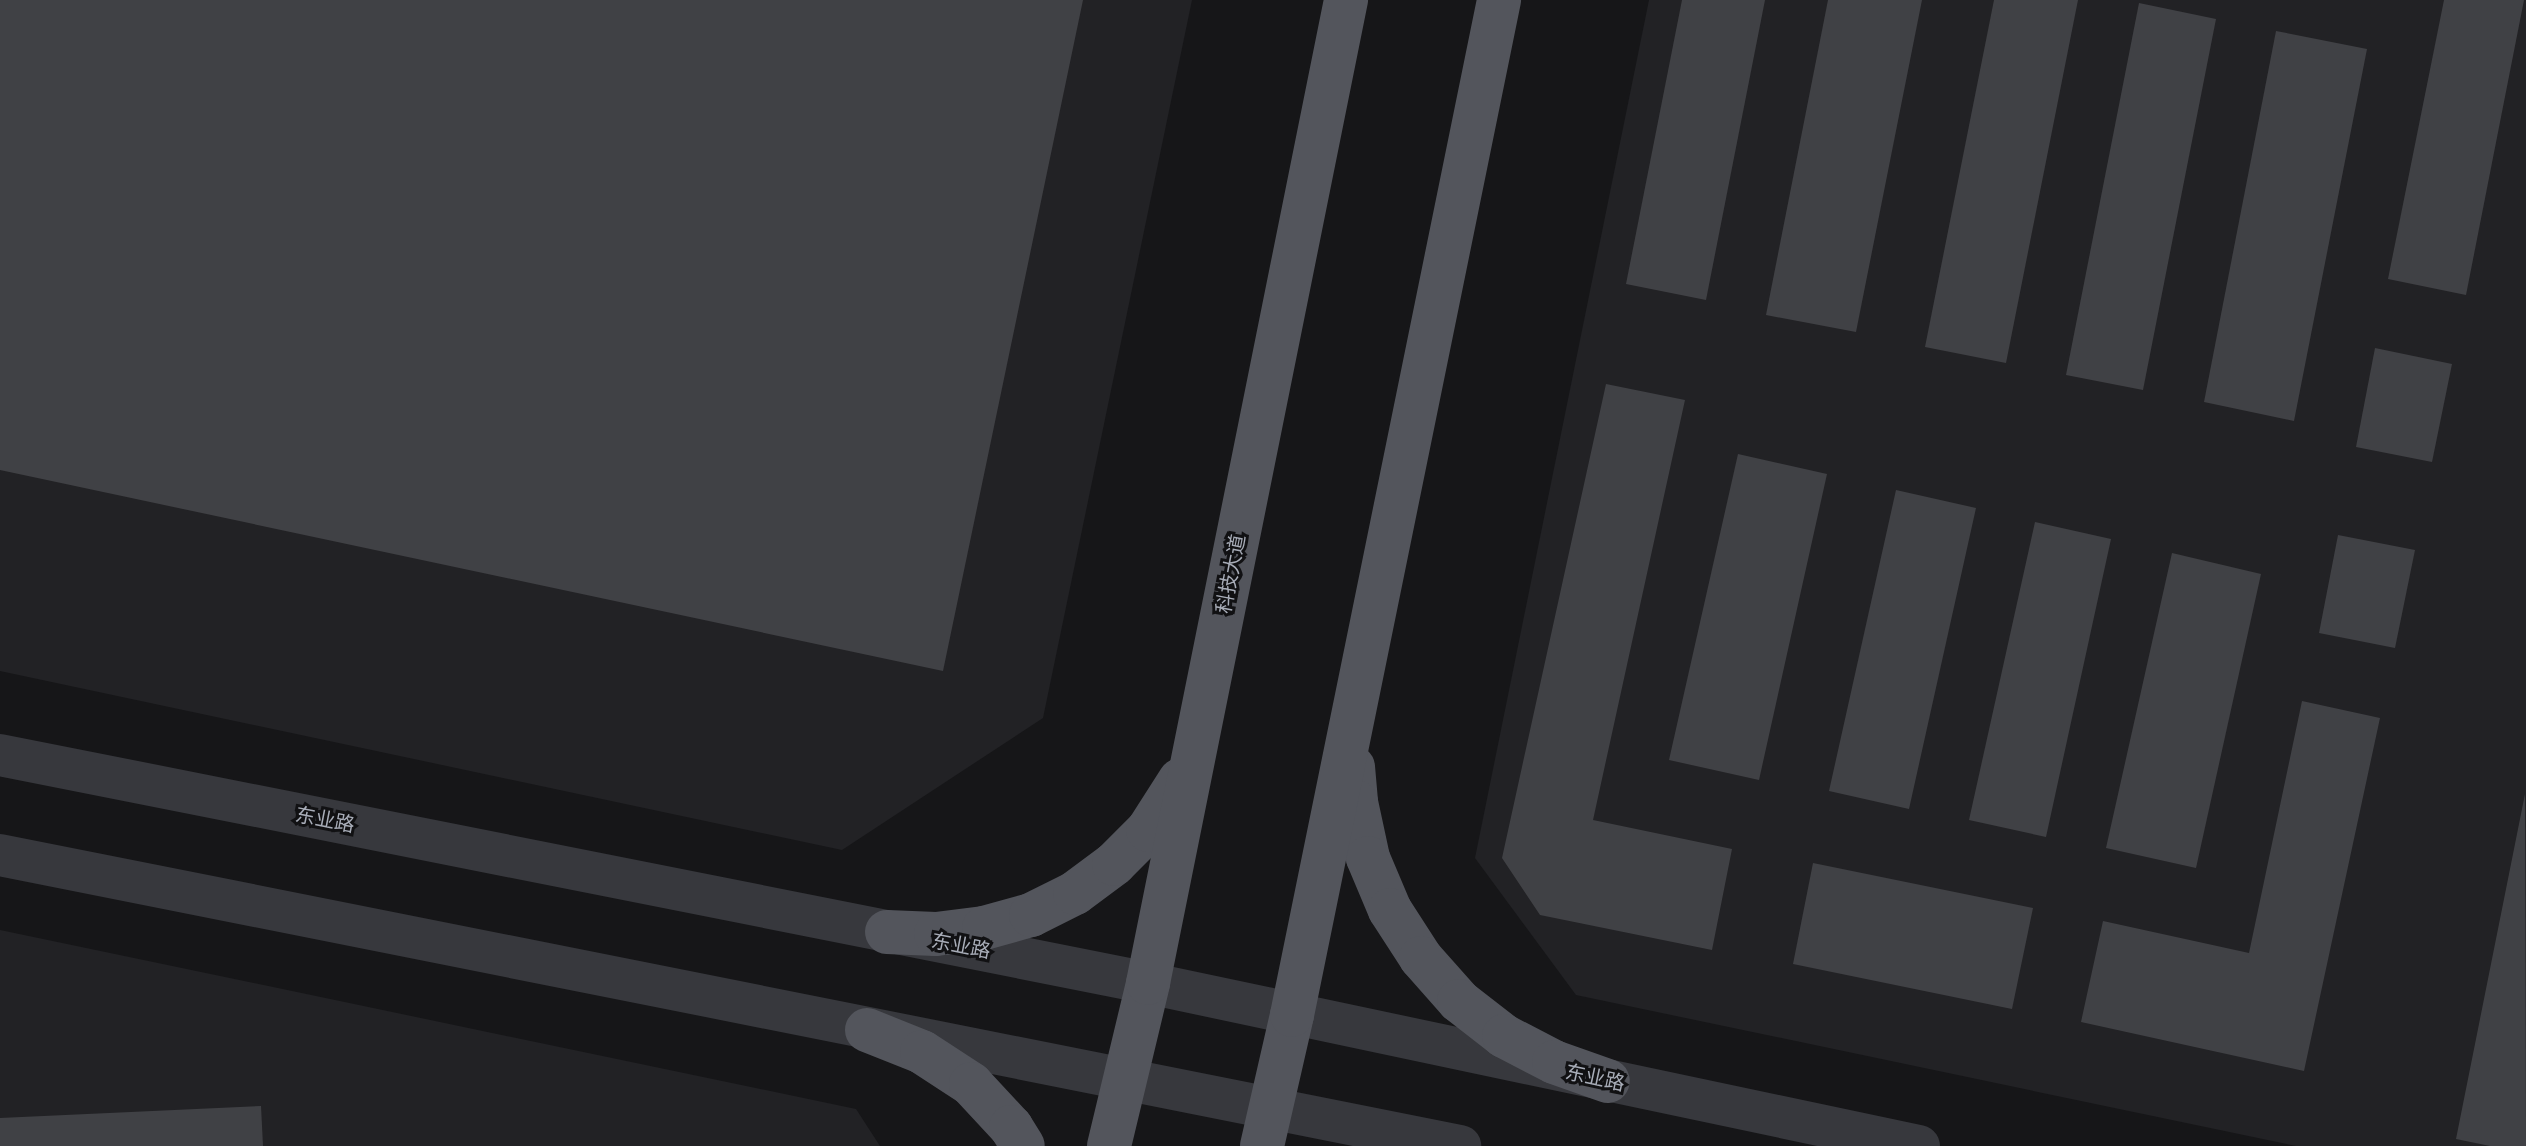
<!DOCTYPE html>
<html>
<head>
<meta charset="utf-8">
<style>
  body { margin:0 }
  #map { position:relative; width:2526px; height:1146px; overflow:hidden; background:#161618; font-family:"Public Sans","Noto Sans SC",sans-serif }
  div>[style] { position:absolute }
  .built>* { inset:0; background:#222225 }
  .building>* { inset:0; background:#404145 }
  .tertiary>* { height:42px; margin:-21px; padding:0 21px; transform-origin:21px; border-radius:21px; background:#37383d }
  .primary>* { height:44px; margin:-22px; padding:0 22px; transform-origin:22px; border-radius:22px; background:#53555c }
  span { translate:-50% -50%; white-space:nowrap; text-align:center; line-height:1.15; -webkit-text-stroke:6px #111113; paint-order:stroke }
  .street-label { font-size:20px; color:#a8adb8 }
</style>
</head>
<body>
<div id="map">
  <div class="built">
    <div style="clip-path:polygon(0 0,1192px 0,1043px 718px,842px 850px,0 671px)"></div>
    <div style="clip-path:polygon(1649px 0,2526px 0,2526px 1146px,2296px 1146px,1576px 995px,1475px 858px)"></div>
    <div style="clip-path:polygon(0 930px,856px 1109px,880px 1146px,0 1146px)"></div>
  </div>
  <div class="building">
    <div style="clip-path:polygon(0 0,1083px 0,943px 671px,0 470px)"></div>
    <div style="clip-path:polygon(1682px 0,1765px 0,1706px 300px,1626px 284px)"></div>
    <div style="clip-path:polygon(1828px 0,1922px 0,1856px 332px,1766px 315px)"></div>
    <div style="clip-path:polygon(1994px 0,2078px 0,2006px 363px,1925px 347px)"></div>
    <div style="clip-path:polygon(2444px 0,2524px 0,2466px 295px,2388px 279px)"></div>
    <div style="clip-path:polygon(2139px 3px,2216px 19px,2143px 390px,2066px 375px)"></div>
    <div style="clip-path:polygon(2276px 31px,2367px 49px,2294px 421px,2204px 402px)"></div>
    <div style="clip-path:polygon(2375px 348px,2452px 364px,2432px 462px,2356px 447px)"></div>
    <div style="clip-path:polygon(1606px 384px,1685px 400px,1593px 820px,1732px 849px,1712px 950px,1540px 915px,1502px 858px)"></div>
    <div style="clip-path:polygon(1738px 454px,1827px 474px,1759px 780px,1669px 760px)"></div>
    <div style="clip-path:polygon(1896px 490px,1976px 508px,1909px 809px,1829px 791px)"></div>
    <div style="clip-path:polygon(2035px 522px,2111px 539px,2046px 837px,1969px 820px)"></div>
    <div style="clip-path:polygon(2338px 535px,2415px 550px,2395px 648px,2319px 633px)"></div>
    <div style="clip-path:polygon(2172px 553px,2261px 574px,2196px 868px,2106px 848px)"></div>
    <div style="clip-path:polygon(2302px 701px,2380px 718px,2304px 1071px,2081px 1022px,2103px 921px,2249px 953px)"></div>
    <div style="clip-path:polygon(2525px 794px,2526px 1146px,2490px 1146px,2456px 1139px)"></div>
    <div style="clip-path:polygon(1813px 863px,2033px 908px,2012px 1009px,1793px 964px)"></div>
    <div style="clip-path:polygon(261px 1106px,263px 1146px,0 1146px,0 1118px)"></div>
  </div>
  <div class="tertiary">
    <div style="left:0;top:755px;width:1170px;rotate:11.23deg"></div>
    <div style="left:1148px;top:983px;width:788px;rotate:11.94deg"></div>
    <div style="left:0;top:855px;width:1489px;rotate:11.27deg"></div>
  </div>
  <div class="primary">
    <div style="left:1353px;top:767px;width:35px;rotate:85deg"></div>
    <div style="left:1356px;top:802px;width:57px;rotate:77.9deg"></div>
    <div style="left:1368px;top:858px;width:56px;rotate:67.1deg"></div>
    <div style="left:1390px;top:910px;width:57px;rotate:57.1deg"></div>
    <div style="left:1421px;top:958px;width:57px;rotate:48.5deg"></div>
    <div style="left:1459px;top:1001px;width:57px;rotate:37.9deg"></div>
    <div style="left:1504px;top:1036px;width:56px;rotate:27.5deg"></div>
    <div style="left:1554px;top:1062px;width:57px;rotate:19.4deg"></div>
    <div style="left:887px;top:932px;width:49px;rotate:2.3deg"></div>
    <div style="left:936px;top:934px;width:48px;rotate:-7.1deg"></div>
    <div style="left:984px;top:928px;width:49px;rotate:-15.5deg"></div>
    <div style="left:1031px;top:915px;width:49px;rotate:-26.6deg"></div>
    <div style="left:1075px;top:893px;width:49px;rotate:-36.6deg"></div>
    <div style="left:1114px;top:864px;width:48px;rotate:-45deg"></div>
    <div style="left:1148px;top:830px;width:59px;rotate:-57.4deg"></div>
    <div style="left:867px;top:1030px;width:59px;rotate:21.8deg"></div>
    <div style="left:922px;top:1052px;width:59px;rotate:33.1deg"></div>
    <div style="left:971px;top:1084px;width:59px;rotate:47.1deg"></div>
    <div style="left:1011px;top:1127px;width:22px;rotate:58deg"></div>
    <div style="left:1109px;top:1146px;width:168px;rotate:-76.5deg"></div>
    <div style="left:1148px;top:983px;width:1003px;rotate:-78.61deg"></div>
    <div style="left:1262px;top:1146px;width:134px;rotate:-77.1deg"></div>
    <div style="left:1292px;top:1015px;width:1036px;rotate:-78.47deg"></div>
  </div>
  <div class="street-label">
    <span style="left:1231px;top:574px;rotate:-79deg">科技大道</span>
    <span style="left:325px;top:820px;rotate:11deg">东业路</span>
    <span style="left:961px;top:946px;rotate:11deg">东业路</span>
    <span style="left:1595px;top:1078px;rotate:12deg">东业路</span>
  </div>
</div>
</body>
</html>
